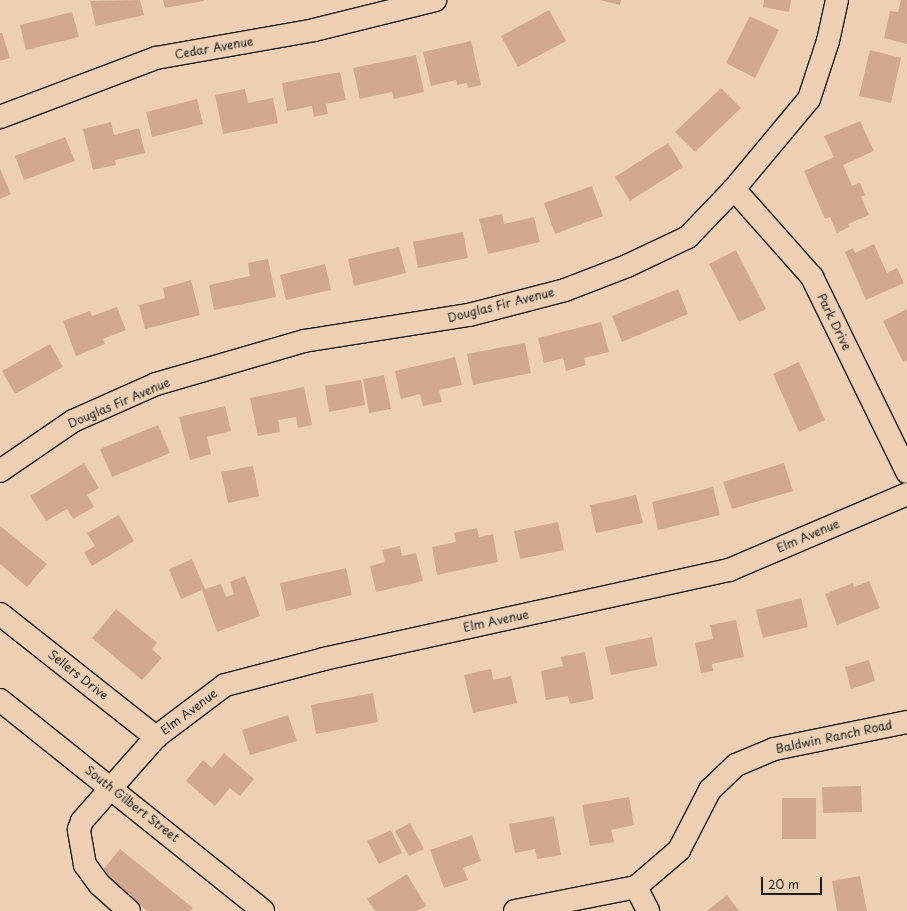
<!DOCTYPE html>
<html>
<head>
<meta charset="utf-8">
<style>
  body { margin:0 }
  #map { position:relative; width:907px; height:911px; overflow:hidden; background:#edd0b4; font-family:"Playpen Sans",sans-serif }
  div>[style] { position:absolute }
  .building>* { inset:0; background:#d2a792 }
  .roads { filter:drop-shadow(1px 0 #1c1c1c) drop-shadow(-1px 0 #1c1c1c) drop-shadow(0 1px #1c1c1c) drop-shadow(0 -1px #1c1c1c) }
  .minor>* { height:22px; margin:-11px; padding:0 11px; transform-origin:11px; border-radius:11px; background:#edd0b4 }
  span { translate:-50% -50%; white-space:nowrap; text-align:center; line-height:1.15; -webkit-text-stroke:3px #edd0b4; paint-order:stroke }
  .street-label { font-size:12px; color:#1c1c1c }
  .scale { position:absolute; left:761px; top:877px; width:61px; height:18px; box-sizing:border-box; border:2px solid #1c1c1c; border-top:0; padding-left:5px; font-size:12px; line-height:14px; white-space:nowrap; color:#1c1c1c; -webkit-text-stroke:3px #edd0b4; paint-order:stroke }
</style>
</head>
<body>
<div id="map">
  <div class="building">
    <div style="clip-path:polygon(140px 0,144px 15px,96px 26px,90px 1px)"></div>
    <div style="clip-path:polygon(163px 0,204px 0,204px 1px,165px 8px)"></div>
    <div style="clip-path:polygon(600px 0,621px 0,620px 5px)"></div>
    <div style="clip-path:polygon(764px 0,791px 0,789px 12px,763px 7px)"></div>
    <div style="clip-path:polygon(901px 0,907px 0,907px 44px,884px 38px,890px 11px,898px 12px)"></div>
    <div style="clip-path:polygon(549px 10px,566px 41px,518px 67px,501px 36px)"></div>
    <div style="clip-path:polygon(72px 12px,79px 37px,26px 50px,20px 25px)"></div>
    <div style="clip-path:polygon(750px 16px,779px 30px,755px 78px,726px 63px)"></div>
    <div style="clip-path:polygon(0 33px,2px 33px,10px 58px,0 61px)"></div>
    <div style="clip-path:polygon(471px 41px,481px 85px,468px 88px,467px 83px,457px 85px,456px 80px,431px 86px,423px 52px)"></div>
    <div style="clip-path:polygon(870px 50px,901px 58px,891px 103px,859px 96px)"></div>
    <div style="clip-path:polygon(416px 55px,424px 92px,394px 99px,392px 92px,360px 99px,353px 68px)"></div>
    <div style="clip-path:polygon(340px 72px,346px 100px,326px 104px,328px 114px,314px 117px,312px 106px,287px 111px,282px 83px)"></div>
    <div style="clip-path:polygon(721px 88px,741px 108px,695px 152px,675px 132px)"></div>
    <div style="clip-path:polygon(245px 89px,248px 103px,273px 98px,278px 123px,223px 134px,215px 95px)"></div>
    <div style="clip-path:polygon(197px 99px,203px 124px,152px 137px,146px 112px)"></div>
    <div style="clip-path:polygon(860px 121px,874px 151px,843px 165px,852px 186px,860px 183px,865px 195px,861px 197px,869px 215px,848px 224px,849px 227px,837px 233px,830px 217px,825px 219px,804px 171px,834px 157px,824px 136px)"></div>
    <div style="clip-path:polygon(111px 122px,114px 135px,139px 128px,145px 153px,115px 160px,116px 165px,93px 170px,83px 129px)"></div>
    <div style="clip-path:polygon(65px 137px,75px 161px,24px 180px,15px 156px)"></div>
    <div style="clip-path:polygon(668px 143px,683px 167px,630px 201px,615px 177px)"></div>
    <div style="clip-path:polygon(0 169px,11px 194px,0 199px)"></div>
    <div style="clip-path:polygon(592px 186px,603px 216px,555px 234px,544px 203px)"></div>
    <div style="clip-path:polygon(502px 214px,504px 224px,534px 217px,540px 242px,488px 254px,479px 219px)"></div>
    <div style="clip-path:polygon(463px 232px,468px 258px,418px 268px,413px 242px)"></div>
    <div style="clip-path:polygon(874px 244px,887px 273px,897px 268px,904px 283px,866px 300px,845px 252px,853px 248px,855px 253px)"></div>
    <div style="clip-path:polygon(399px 247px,406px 273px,354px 286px,348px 259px)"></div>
    <div style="clip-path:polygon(736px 250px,766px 309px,739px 322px,709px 264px)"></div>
    <div style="clip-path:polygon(268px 259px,276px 297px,214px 310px,209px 285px,250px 276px,248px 263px)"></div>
    <div style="clip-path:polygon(325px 264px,331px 290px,286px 300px,280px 275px)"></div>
    <div style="clip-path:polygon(191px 280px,200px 315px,145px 329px,139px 305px,165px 298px,163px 288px)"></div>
    <div style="clip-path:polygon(678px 289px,688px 314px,622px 342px,612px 316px)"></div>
    <div style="clip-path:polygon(117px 307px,126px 330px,103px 339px,105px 344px,76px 356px,63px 321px,90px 311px,92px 316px)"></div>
    <div style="clip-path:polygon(907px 309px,907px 360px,903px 362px,883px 321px)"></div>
    <div style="clip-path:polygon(601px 322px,609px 352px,584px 358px,586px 365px,566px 371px,563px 358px,544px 363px,538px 338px)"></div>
    <div style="clip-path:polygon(525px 343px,531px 373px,473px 385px,467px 354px)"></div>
    <div style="clip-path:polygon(50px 344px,63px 367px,15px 394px,2px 371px)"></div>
    <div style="clip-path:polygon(455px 357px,462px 385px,439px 390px,442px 402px,423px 406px,420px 394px,401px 399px,395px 371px)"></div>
    <div style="clip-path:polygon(799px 362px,825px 420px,799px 432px,773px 374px)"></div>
    <div style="clip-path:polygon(384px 375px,391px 409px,369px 413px,363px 379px)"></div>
    <div style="clip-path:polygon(361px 380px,365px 405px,329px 412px,325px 386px)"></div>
    <div style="clip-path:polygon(304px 387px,312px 425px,298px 428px,296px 417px,278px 420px,280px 432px,258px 436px,250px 398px)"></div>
    <div style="clip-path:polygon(225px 406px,231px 431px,207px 437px,211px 454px,190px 460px,179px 417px)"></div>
    <div style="clip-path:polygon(158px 425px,170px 453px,112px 477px,100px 449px)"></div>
    <div style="clip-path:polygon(84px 463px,99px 488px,87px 495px,94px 507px,73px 519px,67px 509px,46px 521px,30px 496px)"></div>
    <div style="clip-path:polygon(784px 463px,793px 491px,732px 509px,723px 482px)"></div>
    <div style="clip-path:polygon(253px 466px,259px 496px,228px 503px,221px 472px)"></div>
    <div style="clip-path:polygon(713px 487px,720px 515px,658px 530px,652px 502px)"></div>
    <div style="clip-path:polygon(636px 495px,643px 523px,596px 533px,590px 505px)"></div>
    <div style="clip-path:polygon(119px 515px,134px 541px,92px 566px,84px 552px,95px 546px,87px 533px)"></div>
    <div style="clip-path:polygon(558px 522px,564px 550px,520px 559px,514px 531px)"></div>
    <div style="clip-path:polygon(0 526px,47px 564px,27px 587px,0 564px)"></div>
    <div style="clip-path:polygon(477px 528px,479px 537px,493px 534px,498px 562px,437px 575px,432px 547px,456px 542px,454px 533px)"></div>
    <div style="clip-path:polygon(400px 546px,402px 556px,416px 553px,423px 581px,376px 592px,370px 566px,385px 562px,382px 550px)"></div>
    <div style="clip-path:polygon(192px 559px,205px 589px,221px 584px,226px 597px,234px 594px,230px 582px,245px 576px,260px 616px,217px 632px,202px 590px,181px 599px,169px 569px)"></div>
    <div style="clip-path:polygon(346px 568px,352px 595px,286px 611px,280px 583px)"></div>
    <div style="clip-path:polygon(869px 581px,880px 608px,837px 625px,825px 594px,853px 583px,854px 587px)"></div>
    <div style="clip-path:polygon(801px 598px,808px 627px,763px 638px,756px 610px)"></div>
    <div style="clip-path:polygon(116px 609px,157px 643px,152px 649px,162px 658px,142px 680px,92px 638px)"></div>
    <div style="clip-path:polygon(736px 620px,744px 657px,712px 664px,713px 671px,701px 673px,695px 643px,713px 639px,710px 625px)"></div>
    <div style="clip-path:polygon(652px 637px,657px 666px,611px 675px,605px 647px)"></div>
    <div style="clip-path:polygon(585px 652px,594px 699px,570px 704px,568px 696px,546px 700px,541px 671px,563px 666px,561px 657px)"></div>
    <div style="clip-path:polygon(869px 660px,875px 681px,851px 689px,845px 667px)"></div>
    <div style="clip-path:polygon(491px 669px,493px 680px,511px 676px,517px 703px,473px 713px,464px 675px)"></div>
    <div style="clip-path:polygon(373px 693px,378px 722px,316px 734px,311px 705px)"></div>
    <div style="clip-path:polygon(288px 715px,297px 741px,250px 755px,242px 730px)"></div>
    <div style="clip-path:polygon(224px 753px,254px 779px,240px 796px,230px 788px,215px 806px,186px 781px,203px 760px,212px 768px)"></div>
    <div style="clip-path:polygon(861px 786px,862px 812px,823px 813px,822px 787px)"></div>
    <div style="clip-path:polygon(629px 797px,634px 825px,611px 830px,614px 842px,590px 846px,582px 805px)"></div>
    <div style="clip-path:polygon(782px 798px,816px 798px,816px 839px,782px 839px)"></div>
    <div style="clip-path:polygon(554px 816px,561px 855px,537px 859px,535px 849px,515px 853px,509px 824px)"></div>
    <div style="clip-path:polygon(410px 823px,424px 849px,409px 856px,395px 831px)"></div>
    <div style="clip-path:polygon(391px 830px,402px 853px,379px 864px,367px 841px)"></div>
    <div style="clip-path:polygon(472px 835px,481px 861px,463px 868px,468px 880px,444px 888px,430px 850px)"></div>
    <div style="clip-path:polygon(120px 849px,193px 908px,190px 911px,147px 911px,101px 872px)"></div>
    <div style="clip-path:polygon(407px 874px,426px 906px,417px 911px,375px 911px,367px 899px)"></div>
    <div style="clip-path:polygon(860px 876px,867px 911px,837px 911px,832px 881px)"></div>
    <div style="clip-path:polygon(727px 895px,739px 911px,707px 911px)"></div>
  </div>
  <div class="roads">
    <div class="minor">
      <div style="left:0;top:117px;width:167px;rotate:-20.7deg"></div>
      <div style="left:156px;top:58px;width:160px;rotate:-10deg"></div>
      <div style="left:314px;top:30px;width:125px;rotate:-13.9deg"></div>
      <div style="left:734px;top:189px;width:118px;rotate:48.4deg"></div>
      <div style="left:812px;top:277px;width:217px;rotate:64deg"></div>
      <div style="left:0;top:471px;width:88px;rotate:-34.4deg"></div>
      <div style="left:73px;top:421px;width:91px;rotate:-24deg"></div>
      <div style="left:156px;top:384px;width:154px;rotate:-16.2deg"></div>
      <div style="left:304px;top:341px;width:167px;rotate:-9deg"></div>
      <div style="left:469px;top:315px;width:99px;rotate:-14.6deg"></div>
      <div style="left:565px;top:290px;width:66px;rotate:-21.2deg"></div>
      <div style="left:627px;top:266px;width:68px;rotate:-25.4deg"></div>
      <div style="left:688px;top:237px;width:66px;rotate:-46.2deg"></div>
      <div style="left:734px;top:189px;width:117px;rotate:-50.2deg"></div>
      <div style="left:809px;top:99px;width:61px;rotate:-71.9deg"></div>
      <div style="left:828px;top:41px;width:42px;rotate:-77.6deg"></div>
      <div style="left:0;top:614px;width:199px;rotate:38.3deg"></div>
      <div style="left:0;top:700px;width:337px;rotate:38.7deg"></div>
      <div style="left:636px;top:887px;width:27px;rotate:63deg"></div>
      <div style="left:129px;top:911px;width:40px;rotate:-138deg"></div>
      <div style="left:99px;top:884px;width:24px;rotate:-126deg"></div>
      <div style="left:85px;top:865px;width:36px;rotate:-100deg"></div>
      <div style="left:79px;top:830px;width:9px;rotate:-72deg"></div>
      <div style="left:82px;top:821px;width:112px;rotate:-48.6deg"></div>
      <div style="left:156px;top:737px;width:86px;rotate:-37deg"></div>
      <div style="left:225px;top:685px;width:102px;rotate:-14.7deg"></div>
      <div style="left:324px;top:659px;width:415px;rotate:-12.4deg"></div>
      <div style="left:729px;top:570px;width:194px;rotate:-23.1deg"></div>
      <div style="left:515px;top:911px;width:123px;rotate:-11.2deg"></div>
      <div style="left:636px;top:887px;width:57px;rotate:-40.7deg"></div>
      <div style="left:679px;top:850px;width:68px;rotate:-62.7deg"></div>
      <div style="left:710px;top:790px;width:36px;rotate:-44deg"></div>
      <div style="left:736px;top:765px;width:41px;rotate:-22.8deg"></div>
      <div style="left:774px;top:749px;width:136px;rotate:-11.5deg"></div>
    </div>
  </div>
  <div class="street-label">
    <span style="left:214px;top:48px;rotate:-10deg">Cedar Avenue</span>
    <span style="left:501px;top:305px;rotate:-14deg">Douglas Fir Avenue</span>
    <span style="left:834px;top:322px;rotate:64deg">Park Drive</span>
    <span style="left:119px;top:403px;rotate:-23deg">Douglas Fir Avenue</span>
    <span style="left:808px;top:536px;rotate:-23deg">Elm Avenue</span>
    <span style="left:496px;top:621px;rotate:-12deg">Elm Avenue</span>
    <span style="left:78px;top:675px;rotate:38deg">Sellers Drive</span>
    <span style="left:189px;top:712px;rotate:-37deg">Elm Avenue</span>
    <span style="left:834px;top:737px;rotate:-12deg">Baldwin Ranch Road</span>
    <span style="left:132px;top:804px;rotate:38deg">South Gilbert Street</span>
  </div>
  <div class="scale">20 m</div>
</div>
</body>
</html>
